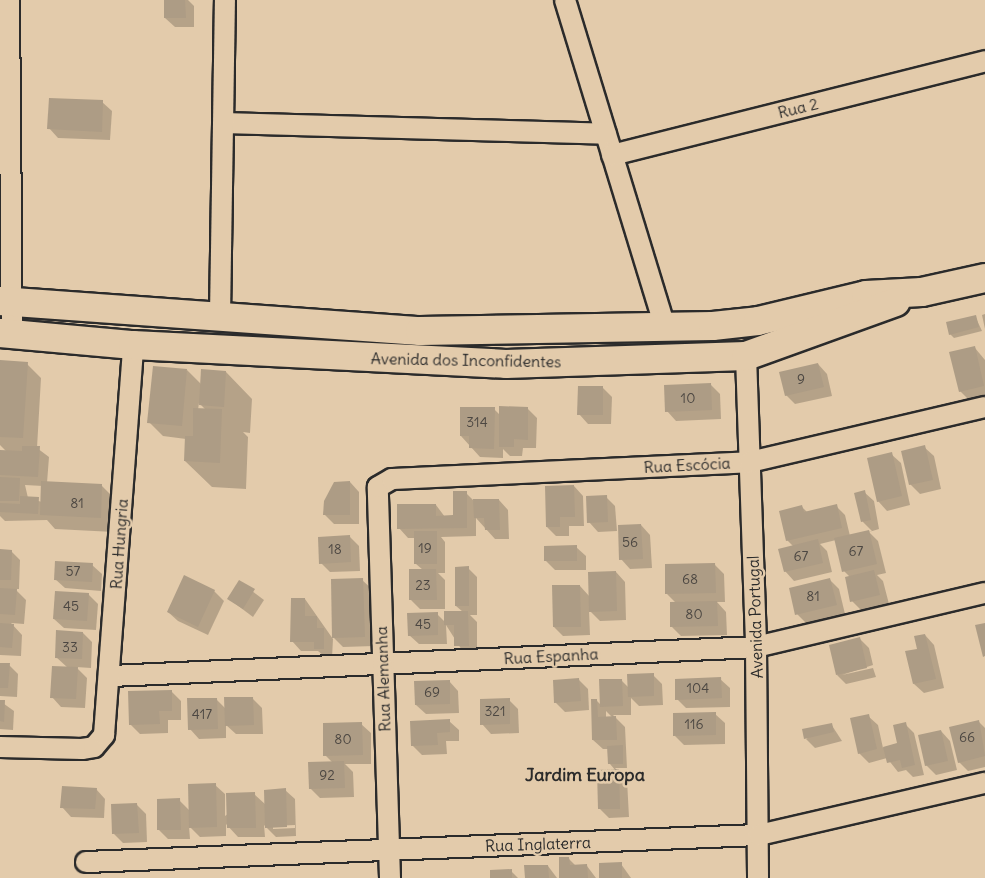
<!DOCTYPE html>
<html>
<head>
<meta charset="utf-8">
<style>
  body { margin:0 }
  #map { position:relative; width:985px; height:878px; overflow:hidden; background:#e3cbab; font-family:Delius,sans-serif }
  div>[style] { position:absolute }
  .shadow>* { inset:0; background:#0003 }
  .building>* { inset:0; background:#ad9c85 }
  .roads { filter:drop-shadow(2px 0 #2b2b2b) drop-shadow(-2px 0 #2b2b2b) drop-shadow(0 2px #2b2b2b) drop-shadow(0 -2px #2b2b2b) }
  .street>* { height:20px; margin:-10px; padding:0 10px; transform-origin:10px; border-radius:10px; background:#e3cbab }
  .secondary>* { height:28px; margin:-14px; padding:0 14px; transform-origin:14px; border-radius:14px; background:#e3cbab }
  span { translate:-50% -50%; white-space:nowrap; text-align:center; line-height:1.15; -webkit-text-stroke:5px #e3cbab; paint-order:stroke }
  .number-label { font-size:14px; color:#4c4742 }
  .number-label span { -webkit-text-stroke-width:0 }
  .street-label { font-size:16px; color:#2b2b2b }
  .neighbourhood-label { font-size:18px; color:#2b2b2b; font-weight:700 }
</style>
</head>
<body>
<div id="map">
  <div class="shadow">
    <div style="clip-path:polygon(165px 0,188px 0,194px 6px,194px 27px,175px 27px,165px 18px)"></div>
    <div style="clip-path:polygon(102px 102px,112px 111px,110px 140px,58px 138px,49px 128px)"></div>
    <div style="clip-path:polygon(985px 314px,985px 329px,982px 315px)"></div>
    <div style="clip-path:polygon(975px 316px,982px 331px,954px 338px,950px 334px)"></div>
    <div style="clip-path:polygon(975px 348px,985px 360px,985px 397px,969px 400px,960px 391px)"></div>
    <div style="clip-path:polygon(evenodd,0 362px,27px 364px,41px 378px,37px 448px,49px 457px,47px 483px,102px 486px,116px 500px,114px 532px,55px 529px,47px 520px,5px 521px,0 516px,0 451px,7px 452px,0 445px,0 362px,25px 485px,43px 486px,42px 502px,28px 498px,25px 485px)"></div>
    <div style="clip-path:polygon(818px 364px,827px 374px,832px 396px,795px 404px,786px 395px)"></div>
    <div style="clip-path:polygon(evenodd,187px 370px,202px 385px,226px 372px,252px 399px,250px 433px,243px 432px,248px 437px,246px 489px,212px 487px,185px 461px,186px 439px,163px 436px,149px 422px,187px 370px,199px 403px,206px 410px,198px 410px,199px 403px)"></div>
    <div style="clip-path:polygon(710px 384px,720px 394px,721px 419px,676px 421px,667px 411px)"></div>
    <div style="clip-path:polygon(602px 387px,612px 397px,611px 424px,588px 424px,579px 414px)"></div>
    <div style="clip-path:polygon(527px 408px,537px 418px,536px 448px,523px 448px,522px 456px,510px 456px,503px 449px,503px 458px,480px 457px,461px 436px,494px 409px,500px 415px)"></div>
    <div style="clip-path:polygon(924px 447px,934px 456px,941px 489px,920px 494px,910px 484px)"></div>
    <div style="clip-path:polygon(891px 454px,901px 463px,910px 505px,887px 511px,878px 501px)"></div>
    <div style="clip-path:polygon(350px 482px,359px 492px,359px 524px,334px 524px,325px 515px)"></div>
    <div style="clip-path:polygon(574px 486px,583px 496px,584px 526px,569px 526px,569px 536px,556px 536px,547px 527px)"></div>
    <div style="clip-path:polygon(864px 492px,874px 501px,879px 529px,869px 532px,878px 541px,886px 573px,877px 575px,883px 581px,889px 604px,861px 610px,852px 601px,850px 577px,844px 571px,836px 540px,820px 544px,827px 551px,832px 572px,794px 581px,785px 571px,794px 547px,787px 540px,802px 507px,807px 512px,836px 506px,845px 515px,850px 536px,872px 531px,863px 522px,856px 494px)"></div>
    <div style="clip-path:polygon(466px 493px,474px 501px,499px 500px,508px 510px,509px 539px,495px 539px,476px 518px,476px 536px,441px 537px,445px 542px,445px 573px,438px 573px,445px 580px,445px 609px,420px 609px,411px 600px,423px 570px,416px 564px,416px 538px,408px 538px,399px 528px,436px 505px,445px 517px,455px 517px)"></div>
    <div style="clip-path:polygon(606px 497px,615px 506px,617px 531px,598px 532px,589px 522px)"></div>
    <div style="clip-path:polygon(641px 525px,650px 535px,652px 568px,630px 569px,621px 559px)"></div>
    <div style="clip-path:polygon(350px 537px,359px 546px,360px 571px,330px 572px,321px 563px)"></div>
    <div style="clip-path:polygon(576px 547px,586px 556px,586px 570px,555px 570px,546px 561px)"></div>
    <div style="clip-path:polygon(0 551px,11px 551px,20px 560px,19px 589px,15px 589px,26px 600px,24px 624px,11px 623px,22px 635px,21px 656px,0 655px)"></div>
    <div style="clip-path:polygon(92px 565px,102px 574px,101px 591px,65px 588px,55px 579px)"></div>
    <div style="clip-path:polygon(715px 565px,724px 574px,725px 602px,717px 602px,726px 612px,727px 635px,681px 636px,672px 627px,676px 603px,667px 594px)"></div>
    <div style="clip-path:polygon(468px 568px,477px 577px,477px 615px,470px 615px,477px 622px,477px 654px,465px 655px,446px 625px,447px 644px,419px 644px,409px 635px,437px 614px,445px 622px,463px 612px,456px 606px)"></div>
    <div style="clip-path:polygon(616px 572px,625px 582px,626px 620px,600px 621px,589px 610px,590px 635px,563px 636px,554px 627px,580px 586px,590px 597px)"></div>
    <div style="clip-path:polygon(362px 580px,372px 589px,374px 646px,343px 647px,334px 638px)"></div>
    <div style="clip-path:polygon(830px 580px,839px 589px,845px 614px,806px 623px,797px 614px)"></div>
    <div style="clip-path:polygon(240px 582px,264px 600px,253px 617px,229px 599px)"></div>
    <div style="clip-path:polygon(214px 591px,224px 601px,208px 635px,178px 621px,168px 612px)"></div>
    <div style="clip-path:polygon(88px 594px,98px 604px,96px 630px,64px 628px,54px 619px)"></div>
    <div style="clip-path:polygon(305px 599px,333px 639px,332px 658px,325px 657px,318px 651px,301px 651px,292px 641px)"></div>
    <div style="clip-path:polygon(83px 633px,92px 642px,91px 668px,76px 667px,87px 678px,85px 708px,61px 707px,52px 697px,68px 668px,56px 657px)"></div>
    <div style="clip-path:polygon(925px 635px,934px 645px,944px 688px,924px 693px,914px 684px)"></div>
    <div style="clip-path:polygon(860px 639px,869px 648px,873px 665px,842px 675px,873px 668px,876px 677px,846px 684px,837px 675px)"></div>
    <div style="clip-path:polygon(0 664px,9px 665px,18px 674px,17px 697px,0 696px)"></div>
    <div style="clip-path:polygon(evenodd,653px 675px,662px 684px,663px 705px,639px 706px,631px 698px,631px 715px,613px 715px,625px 727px,627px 768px,615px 768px,627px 780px,629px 817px,609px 818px,600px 809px,616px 771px,610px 764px,609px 749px,603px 749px,593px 740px,597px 701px,601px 705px,621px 680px,629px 688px,653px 675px,606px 711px,613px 718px,606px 718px,606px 711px)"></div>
    <div style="clip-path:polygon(720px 679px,730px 688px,730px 707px,686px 708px,677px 699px)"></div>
    <div style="clip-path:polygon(579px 680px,588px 689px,589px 710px,565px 712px,555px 702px)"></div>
    <div style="clip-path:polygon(449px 681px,458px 691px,459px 713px,426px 714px,416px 705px)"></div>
    <div style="clip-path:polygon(171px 691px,181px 701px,181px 720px,168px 720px,168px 733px,140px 734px,130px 724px)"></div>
    <div style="clip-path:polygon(252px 698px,262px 708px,263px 734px,236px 734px,226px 725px,226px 738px,199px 739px,190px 729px,216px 699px,226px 709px)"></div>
    <div style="clip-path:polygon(509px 700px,518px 709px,519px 733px,491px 734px,482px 724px)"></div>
    <div style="clip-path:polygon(0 701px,14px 711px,13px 730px,0 729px)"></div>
    <div style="clip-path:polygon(715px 714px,725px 723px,725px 744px,684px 745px,675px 736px)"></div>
    <div style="clip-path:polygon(868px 716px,878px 725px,883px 748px,899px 745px,905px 724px,914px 733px,924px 775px,913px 777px,906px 770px,898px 772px,887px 758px,869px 763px,859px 753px)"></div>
    <div style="clip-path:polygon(449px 721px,459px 730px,459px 741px,446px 741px,447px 754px,422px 755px,412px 745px)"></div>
    <div style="clip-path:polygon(979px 722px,985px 728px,985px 767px,968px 771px,959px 762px)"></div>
    <div style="clip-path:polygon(361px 724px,371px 733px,371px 764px,345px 764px,353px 772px,354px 797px,320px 798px,310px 788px,333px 763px,325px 755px)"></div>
    <div style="clip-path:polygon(831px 724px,842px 741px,815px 748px,806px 739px)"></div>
    <div style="clip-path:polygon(941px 731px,950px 741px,957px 770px,936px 775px,926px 765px)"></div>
    <div style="clip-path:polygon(evenodd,215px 785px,225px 794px,225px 816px,254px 794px,266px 805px,285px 790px,295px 799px,296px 836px,276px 837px,264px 825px,265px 837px,238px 837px,226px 824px,226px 836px,200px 837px,189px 826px,190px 839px,168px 839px,159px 830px,179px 800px,190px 811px,215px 785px,295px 825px,295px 828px,273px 829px,273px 826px,295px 825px)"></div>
    <div style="clip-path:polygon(96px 789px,105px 799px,104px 818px,71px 817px,62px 807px)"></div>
    <div style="clip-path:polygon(137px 805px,146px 814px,147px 842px,123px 843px,114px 834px)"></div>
    <div style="clip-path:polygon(569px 859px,576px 866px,587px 866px,596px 878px,561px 878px)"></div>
    <div style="clip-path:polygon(621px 864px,631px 878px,601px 878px)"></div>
    <div style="clip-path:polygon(548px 866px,557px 878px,526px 878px)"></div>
    <div style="clip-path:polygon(511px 871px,518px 878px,492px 878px)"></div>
  </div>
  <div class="building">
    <div style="clip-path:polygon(164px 0,185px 0,186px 18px,164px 18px)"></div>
    <div style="clip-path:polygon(49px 98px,103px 100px,102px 132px,47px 129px)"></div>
    <div style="clip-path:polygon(976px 315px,979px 327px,949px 335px,946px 322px)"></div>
    <div style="clip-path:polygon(975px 346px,984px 386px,959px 392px,949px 352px)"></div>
    <div style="clip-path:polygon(0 360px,28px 362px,23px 438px,0 437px)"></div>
    <div style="clip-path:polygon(818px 363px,824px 387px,785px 396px,779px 372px)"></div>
    <div style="clip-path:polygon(153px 366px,187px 369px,182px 426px,147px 423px)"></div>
    <div style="clip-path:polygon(201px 369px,226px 371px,224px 407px,199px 405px)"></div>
    <div style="clip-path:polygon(711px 383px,712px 410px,665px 412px,664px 385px)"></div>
    <div style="clip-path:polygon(578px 386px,603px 386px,603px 415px,577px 415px)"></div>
    <div style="clip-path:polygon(499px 406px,528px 407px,528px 440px,514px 439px,514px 447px,499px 447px)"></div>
    <div style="clip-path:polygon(460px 407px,495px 407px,494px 449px,469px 448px,469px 436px,460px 436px)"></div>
    <div style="clip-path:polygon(193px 408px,222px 409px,220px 463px,184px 461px,185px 436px,193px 436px)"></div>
    <div style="clip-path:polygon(925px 445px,933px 480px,909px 485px,901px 451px)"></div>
    <div style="clip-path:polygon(22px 446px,40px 446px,38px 477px,0 475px,0 450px,22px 451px)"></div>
    <div style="clip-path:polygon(892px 452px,902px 496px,877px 502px,867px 458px)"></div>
    <div style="clip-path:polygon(0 477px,20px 478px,19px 501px,0 501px)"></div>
    <div style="clip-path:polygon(41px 481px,102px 484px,101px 518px,40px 515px)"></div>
    <div style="clip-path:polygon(350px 481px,350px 515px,323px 515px,324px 501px,334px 482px)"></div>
    <div style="clip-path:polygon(574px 485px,575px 517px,560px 517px,560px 527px,546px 527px,545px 486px)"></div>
    <div style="clip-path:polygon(865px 490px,871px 520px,861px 522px,854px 493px)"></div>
    <div style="clip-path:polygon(453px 491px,467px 491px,467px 528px,397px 529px,397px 504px,436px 504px,436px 516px,453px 515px)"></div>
    <div style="clip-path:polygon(607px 495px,608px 522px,587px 523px,586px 496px)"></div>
    <div style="clip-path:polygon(20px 496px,39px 497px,38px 514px,0 512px,0 503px,20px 504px)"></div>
    <div style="clip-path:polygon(473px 499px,499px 499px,500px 530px,485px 530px,484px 518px,474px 518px)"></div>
    <div style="clip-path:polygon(837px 504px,842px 528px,786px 541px,779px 511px,802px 505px,804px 512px)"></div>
    <div style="clip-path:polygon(641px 524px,643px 559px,619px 560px,618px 525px)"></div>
    <div style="clip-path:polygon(869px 530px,877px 564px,842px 572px,834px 538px)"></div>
    <div style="clip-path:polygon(414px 531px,437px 531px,437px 564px,414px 564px)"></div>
    <div style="clip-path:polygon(350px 535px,351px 562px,319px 564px,318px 537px)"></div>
    <div style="clip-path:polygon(818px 539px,823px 563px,784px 572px,778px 549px)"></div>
    <div style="clip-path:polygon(577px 545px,577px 561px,544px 561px,544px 546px)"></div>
    <div style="clip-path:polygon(0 549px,12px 550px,11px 580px,0 580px)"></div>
    <div style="clip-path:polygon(55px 561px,93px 563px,92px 582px,54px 580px)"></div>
    <div style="clip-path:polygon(715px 563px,716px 593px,665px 594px,665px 564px)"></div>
    <div style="clip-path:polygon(469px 566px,469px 606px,455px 606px,455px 567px)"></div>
    <div style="clip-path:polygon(409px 569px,436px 569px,437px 600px,409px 600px)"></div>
    <div style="clip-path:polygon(874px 570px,880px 595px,850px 602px,845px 577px)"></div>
    <div style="clip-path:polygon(616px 571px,617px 611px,589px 612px,588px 572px)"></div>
    <div style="clip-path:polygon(184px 575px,215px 590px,198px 627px,167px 612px)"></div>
    <div style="clip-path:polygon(363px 578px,365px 637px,332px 638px,331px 579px)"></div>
    <div style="clip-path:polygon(830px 578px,837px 605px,795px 615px,789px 588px)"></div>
    <div style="clip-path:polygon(239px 580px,255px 589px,243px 609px,227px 599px)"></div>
    <div style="clip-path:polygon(552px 585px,580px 585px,581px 627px,553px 627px)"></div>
    <div style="clip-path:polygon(0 588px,17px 589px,15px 615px,0 614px)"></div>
    <div style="clip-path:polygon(55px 591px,89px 593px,87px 621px,53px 619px)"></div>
    <div style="clip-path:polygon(291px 598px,305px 598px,305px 616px,317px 616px,317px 628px,324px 628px,324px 649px,314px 649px,314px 642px,290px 642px)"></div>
    <div style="clip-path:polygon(717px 601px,718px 626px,670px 627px,670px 602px)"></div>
    <div style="clip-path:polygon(444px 611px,468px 611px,469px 646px,454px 646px,454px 625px,444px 625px)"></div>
    <div style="clip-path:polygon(438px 612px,438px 635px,408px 636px,407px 613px)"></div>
    <div style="clip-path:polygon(0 623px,14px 624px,12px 648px,0 647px)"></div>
    <div style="clip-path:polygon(985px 623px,985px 656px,983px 657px,975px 625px)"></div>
    <div style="clip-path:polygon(56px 630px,83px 632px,82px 659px,55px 658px)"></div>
    <div style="clip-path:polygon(925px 634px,936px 679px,913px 684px,905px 651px,917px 649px,914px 636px)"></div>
    <div style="clip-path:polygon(860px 637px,867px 668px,836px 675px,829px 645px)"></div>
    <div style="clip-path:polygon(0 663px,10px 663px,8px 688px,0 688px)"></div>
    <div style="clip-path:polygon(52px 666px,78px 667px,76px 699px,50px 698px)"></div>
    <div style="clip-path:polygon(654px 673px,654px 696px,628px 697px,627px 674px)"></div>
    <div style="clip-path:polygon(721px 677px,722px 698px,675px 700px,675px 679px)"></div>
    <div style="clip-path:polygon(579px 678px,581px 701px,554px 703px,553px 680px)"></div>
    <div style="clip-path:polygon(599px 679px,622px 679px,623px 706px,600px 707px)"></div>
    <div style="clip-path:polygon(450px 680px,450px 704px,415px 705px,414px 681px)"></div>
    <div style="clip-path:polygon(172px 690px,172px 711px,159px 711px,160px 724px,129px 725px,128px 691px)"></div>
    <div style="clip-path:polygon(224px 697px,253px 697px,254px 725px,225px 726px)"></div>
    <div style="clip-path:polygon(187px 698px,217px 698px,218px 729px,188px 730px)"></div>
    <div style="clip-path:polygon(510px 698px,510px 724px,480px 725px,480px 699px)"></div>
    <div style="clip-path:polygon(591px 699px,597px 699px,598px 717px,616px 716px,617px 740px,592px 740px)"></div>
    <div style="clip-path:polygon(0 700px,5px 700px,4px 722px,0 721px)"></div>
    <div style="clip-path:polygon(716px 712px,716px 735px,673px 736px,673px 713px)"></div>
    <div style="clip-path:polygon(869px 714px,877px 749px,858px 754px,850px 718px)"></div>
    <div style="clip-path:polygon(450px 719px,450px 732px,437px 733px,438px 745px,411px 746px,410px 721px)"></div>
    <div style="clip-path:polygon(979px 720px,985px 756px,958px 763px,949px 727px)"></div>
    <div style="clip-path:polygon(362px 722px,363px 755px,323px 756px,323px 723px)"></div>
    <div style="clip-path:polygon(906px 722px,915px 765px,902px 768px,900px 760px,887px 763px,883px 747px,897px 743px,893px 725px)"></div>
    <div style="clip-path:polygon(832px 723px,834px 732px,804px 739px,802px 729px)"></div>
    <div style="clip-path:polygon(941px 730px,948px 761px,925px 766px,918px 735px)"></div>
    <div style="clip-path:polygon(623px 745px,623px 764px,608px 764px,607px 746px)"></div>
    <div style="clip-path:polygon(344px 761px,345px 788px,309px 789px,308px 762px)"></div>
    <div style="clip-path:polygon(619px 769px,620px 809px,598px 809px,597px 770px)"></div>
    <div style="clip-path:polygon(216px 783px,217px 827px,189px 828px,188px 784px)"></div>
    <div style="clip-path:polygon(62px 786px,97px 788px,95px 809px,60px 808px)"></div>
    <div style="clip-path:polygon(286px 788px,287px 827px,265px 828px,264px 790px)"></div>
    <div style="clip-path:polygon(255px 792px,256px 828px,227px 828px,226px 793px)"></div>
    <div style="clip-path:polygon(180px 798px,181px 830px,157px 830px,157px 799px)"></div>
    <div style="clip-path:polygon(137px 803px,139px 833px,112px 834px,111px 804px)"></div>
    <div style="clip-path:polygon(559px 857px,569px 857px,570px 865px,587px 864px,588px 878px,559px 878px)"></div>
    <div style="clip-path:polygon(622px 862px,622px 878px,599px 878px,599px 863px)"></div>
    <div style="clip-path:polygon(524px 865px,548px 865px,549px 878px,525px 878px)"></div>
    <div style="clip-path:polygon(512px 869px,512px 878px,490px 878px,490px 870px)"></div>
  </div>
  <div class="roads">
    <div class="street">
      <div style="left:9px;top:0;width:335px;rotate:89.5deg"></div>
      <div style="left:565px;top:0;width:342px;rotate:73deg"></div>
      <div style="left:224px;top:123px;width:382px;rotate:1.6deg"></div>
      <div style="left:612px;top:155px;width:385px;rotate:-14.1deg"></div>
      <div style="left:220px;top:315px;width:315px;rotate:-89.1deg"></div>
      <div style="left:746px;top:356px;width:291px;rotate:88deg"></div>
      <div style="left:756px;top:647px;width:231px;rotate:89.5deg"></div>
      <div style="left:111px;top:676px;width:646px;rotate:-2.57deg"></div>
      <div style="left:756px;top:647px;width:235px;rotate:-13.3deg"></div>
      <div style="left:0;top:747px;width:82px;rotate:1.4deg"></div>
      <div style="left:82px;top:749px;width:12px;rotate:-9deg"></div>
      <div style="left:94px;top:747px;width:16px;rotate:-50deg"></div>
      <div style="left:104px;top:735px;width:391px;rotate:-85.7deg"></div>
      <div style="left:86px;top:862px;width:674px;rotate:-2.3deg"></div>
      <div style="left:759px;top:835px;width:232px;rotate:-13deg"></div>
      <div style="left:390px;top:878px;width:391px;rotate:-91.8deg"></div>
      <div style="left:378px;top:487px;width:16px;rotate:-30deg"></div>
      <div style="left:392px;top:479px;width:358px;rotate:-2.7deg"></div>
      <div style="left:750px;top:462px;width:241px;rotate:-13.2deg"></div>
    </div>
    <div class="secondary">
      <div style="left:0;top:301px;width:421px;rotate:4.1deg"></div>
      <div style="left:420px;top:331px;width:293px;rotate:-1deg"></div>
      <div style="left:713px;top:326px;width:45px;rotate:-6.3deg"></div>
      <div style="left:758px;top:321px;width:111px;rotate:-13.5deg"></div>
      <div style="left:866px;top:295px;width:56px;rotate:-3.1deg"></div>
      <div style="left:922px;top:292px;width:65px;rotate:-12.5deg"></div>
      <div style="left:0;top:333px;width:134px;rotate:5.2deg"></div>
      <div style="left:133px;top:345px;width:373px;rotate:2.9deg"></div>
      <div style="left:506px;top:364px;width:240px;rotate:-1.9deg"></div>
      <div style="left:746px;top:356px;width:159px;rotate:-19.8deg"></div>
    </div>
  </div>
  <div class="number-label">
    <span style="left:801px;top:379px">9</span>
    <span style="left:688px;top:398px">10</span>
    <span style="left:477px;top:422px">314</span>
    <span style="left:77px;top:503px">81</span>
    <span style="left:630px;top:542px">56</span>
    <span style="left:425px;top:548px">19</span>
    <span style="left:335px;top:549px">18</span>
    <span style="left:856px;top:551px">67</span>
    <span style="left:801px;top:556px">67</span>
    <span style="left:73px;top:571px">57</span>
    <span style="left:690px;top:579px">68</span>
    <span style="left:423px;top:585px">23</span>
    <span style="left:813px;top:596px">81</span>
    <span style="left:71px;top:606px">45</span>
    <span style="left:694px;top:614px">80</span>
    <span style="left:423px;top:624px">45</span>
    <span style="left:70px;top:647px">33</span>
    <span style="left:698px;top:688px">104</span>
    <span style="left:432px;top:692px">69</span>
    <span style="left:495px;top:711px">321</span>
    <span style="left:202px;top:714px">417</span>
    <span style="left:694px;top:724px">116</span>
    <span style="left:967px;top:737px">66</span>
    <span style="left:343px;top:739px">80</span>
    <span style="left:327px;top:775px">92</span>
  </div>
  <div class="street-label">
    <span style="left:798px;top:108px;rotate:-14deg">Rua 2</span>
    <span style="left:466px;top:360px;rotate:1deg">Avenida dos Inconfidentes</span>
    <span style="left:687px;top:465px;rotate:-3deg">Rua Escócia</span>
    <span style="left:119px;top:544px;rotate:-86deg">Rua Hungria</span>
    <span style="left:755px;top:617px;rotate:-92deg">Avenida Portugal</span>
    <span style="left:551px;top:656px;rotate:-3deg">Rua Espanha</span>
    <span style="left:383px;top:679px;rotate:-92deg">Rua Alemanha</span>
    <span style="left:538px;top:844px;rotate:-2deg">Rua Inglaterra</span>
  </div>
  <div class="neighbourhood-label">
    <span style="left:585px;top:775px">Jardim Europa</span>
  </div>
</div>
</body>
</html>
